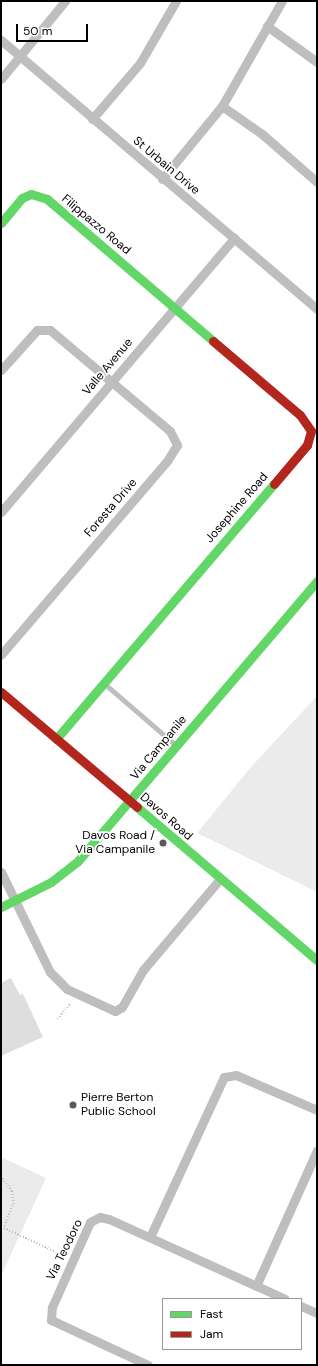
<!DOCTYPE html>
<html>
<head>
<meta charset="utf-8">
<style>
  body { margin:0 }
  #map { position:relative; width:318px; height:1366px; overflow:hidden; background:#fff; font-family:"DM Sans",sans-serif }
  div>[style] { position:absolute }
  .green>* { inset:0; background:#ebebeb }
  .building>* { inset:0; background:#dedede }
  .path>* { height:1.5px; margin-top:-0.75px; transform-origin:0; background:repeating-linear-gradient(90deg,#b9b9b9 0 1px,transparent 0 3px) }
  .lane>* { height:4.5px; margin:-2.25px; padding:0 2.25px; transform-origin:2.25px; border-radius:2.25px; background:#bebebe }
  .street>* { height:9px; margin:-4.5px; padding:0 4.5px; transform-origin:4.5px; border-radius:4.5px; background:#bebebe }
  .fast>* { height:9px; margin:-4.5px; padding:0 4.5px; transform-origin:4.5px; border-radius:4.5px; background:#63d668 }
  .jam>* { height:9px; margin:-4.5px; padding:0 4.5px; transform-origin:4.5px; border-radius:4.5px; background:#b3261e }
  .dots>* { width:11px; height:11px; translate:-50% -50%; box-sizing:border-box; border:2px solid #fff; border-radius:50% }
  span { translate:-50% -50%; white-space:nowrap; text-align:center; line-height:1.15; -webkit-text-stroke:3.5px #fff; paint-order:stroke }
  .street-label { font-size:12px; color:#000 }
  .poi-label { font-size:12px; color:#000 }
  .right { translate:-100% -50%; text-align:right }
  .left { translate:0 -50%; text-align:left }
  .frame { position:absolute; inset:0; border:2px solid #000; pointer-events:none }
  .legend { position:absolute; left:162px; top:1298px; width:140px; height:52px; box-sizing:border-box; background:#fff; border:1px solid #999; margin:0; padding:5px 7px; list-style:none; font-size:12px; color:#000 }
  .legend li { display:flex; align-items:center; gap:8px; height:20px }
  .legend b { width:20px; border:1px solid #999 }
  .scale { position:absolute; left:16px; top:24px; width:72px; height:18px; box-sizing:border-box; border:2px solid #000; border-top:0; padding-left:5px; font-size:12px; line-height:14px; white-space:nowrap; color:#000; -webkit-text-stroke:3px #fff; paint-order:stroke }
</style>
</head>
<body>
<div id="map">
  <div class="green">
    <div style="clip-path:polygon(317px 696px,317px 892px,197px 833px,251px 767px)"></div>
    <div style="clip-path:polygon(1px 1157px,46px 1178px,1px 1276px)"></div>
  </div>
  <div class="building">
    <div style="clip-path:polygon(11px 978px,20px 995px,23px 994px,43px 1037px,1px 1056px,1px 983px)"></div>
  </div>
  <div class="path">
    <div style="left:57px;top:1019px;width:20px;rotate:-49deg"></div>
    <div style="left:1px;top:1176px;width:19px;rotate:54deg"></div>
    <div style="left:12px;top:1191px;width:12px;rotate:81deg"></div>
    <div style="left:14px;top:1203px;width:27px;rotate:112deg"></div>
    <div style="left:4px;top:1228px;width:65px;rotate:24.6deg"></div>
  </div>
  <div class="lane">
    <div style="left:105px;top:684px;width:94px;rotate:40.7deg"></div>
  </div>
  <div class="street">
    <div style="left:267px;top:26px;width:62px;rotate:35.8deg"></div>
    <div style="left:1px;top:40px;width:415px;rotate:40.4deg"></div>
    <div style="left:1px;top:79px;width:101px;rotate:-50.6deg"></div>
    <div style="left:222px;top:106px;width:49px;rotate:35deg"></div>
    <div style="left:262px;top:134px;width:73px;rotate:41.1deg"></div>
    <div style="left:92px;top:119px;width:74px;rotate:-49.4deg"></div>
    <div style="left:140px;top:63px;width:72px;rotate:-59.9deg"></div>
    <div style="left:162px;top:179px;width:94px;rotate:-50.6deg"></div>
    <div style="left:222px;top:106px;width:121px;rotate:-60.3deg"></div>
    <div style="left:1px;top:370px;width:54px;rotate:-48deg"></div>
    <div style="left:37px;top:330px;width:13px"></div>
    <div style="left:50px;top:330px;width:157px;rotate:40.1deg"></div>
    <div style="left:170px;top:431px;width:16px;rotate:63deg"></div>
    <div style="left:177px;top:445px;width:19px;rotate:122deg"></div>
    <div style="left:167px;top:461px;width:255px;rotate:130.6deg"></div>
    <div style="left:1px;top:512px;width:360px;rotate:-49.6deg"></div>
    <div style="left:1px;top:872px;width:111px;rotate:63.9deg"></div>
    <div style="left:50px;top:972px;width:24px;rotate:45deg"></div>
    <div style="left:67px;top:989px;width:53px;rotate:24.6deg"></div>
    <div style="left:115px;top:1011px;width:8px;rotate:-30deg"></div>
    <div style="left:122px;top:1007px;width:43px;rotate:-60.4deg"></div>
    <div style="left:143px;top:970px;width:119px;rotate:-49.8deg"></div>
    <div style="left:150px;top:1237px;width:176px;rotate:-65.2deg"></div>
    <div style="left:224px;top:1077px;width:12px;rotate:-9deg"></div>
    <div style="left:236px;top:1075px;width:88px;rotate:23.4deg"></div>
    <div style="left:256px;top:1286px;width:149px;rotate:-65.8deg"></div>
    <div style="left:301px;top:1306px;width:17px;rotate:24deg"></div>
    <div style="left:148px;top:1365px;width:107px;rotate:-155.1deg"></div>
    <div style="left:51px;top:1320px;width:13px;rotate:-86deg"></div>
    <div style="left:52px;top:1307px;width:93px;rotate:-65.9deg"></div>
    <div style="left:90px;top:1222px;width:11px;rotate:-27deg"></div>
    <div style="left:100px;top:1217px;width:9px;rotate:13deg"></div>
    <div style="left:109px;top:1219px;width:193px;rotate:24.4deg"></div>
  </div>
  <div class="fast">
    <div style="left:1px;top:223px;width:33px;rotate:-50deg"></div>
    <div style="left:22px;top:198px;width:10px;rotate:-24deg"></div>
    <div style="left:31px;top:194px;width:17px;rotate:17deg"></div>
    <div style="left:47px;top:199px;width:218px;rotate:40.5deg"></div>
    <div style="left:56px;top:739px;width:335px;rotate:-49.5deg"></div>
    <div style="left:137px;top:807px;width:236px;rotate:40.4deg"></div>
    <div style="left:1px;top:907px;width:56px;rotate:-26.6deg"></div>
    <div style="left:51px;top:882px;width:33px;rotate:-38deg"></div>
    <div style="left:77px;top:862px;width:370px;rotate:-49.5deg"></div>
  </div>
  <div class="jam">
    <div style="left:213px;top:341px;width:114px;rotate:40.4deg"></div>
    <div style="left:300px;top:415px;width:19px;rotate:55deg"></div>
    <div style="left:311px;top:431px;width:15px;rotate:106deg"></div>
    <div style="left:307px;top:445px;width:51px;rotate:130.2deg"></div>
    <div style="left:1px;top:692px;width:178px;rotate:40.2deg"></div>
  </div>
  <div class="dots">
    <div style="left:163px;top:843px;background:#595959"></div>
    <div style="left:73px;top:1105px;background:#595959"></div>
  </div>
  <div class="street-label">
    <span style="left:166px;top:166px;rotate:40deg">St Urbain Drive</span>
    <span style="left:96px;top:225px;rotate:40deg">Filippazzo Road</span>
    <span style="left:108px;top:367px;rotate:-50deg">Valle Avenue</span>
    <span style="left:111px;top:508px;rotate:-49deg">Foresta Drive</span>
    <span style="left:237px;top:508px;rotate:-49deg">Josephine Road</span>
    <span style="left:159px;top:748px;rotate:-50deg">Via Campanile</span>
    <span style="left:166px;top:817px;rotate:41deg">Davos Road</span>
    <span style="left:65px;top:1250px;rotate:-64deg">Via Teodoro</span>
  </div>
  <div class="poi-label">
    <span class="right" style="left:155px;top:843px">Davos Road /<br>Via Campanile</span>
    <span class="left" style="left:81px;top:1105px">Pierre Berton<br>Public School</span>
  </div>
  <div class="frame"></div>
  <ul class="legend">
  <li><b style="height:5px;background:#63d668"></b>Fast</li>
  <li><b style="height:5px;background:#b3261e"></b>Jam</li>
  </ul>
  <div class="scale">50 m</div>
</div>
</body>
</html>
